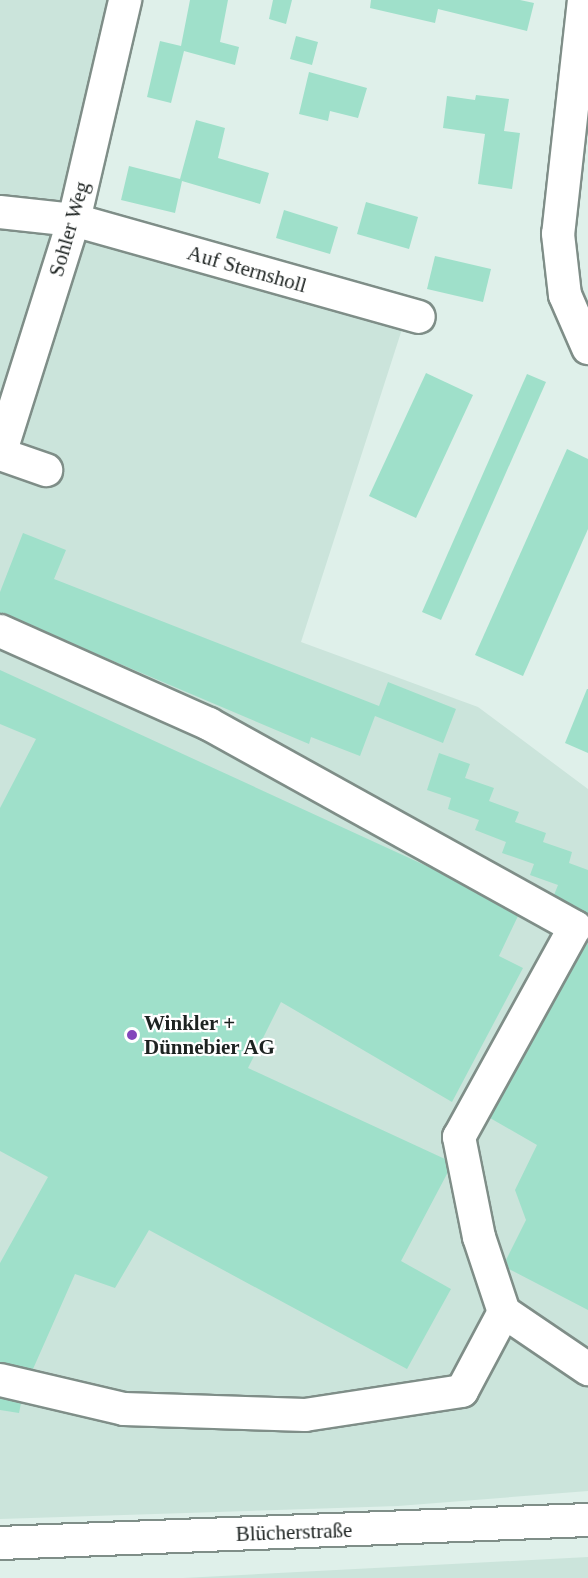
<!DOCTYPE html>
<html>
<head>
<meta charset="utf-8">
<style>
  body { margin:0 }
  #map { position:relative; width:588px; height:1578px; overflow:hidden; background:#dff0ea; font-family:Georgia,serif }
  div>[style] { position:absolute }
  .built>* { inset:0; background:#cbe4db }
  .building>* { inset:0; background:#9fe0ca }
  .roads { filter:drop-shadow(2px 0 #7f8e88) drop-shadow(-2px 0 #7f8e88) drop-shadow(0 2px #7f8e88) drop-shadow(0 -2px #7f8e88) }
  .minor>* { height:32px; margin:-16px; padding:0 16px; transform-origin:16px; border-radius:16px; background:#fff }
  .dots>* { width:16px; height:16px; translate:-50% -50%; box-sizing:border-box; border:3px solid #fff; border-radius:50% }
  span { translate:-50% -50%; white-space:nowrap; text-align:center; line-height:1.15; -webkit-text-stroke:4.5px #fff; paint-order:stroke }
  .street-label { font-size:21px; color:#1d2321 }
  .poi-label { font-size:21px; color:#1d2321; font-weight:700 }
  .left { translate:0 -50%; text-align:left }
</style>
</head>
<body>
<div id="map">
  <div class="built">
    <div style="clip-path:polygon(0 0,122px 0,65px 230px,404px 323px,301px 642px,478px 707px,588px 789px,588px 1491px,398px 1506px,0 1519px)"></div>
    <div style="clip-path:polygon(588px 1557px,588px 1578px,183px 1578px)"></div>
  </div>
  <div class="building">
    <div style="clip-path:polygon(190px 0,228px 0,220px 42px,239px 47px,235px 65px,184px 51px,171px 103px,147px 97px,160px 41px,181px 46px)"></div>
    <div style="clip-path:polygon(273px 0,292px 0,286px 24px,269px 19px)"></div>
    <div style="clip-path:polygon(371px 0,520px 0,534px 3px,527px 31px,438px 9px,435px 23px,370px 8px)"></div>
    <div style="clip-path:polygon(296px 36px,318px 42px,312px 65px,290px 59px)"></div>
    <div style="clip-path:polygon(309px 72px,367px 88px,358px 118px,330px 111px,328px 121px,299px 114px)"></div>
    <div style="clip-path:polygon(476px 95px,509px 99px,504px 131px,520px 133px,512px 189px,478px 184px,485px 134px,443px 128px,447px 96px,475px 100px)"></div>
    <div style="clip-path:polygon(196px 120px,225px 128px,218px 158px,269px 173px,260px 204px,182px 181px,175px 213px,121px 200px,129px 166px,180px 179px)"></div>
    <div style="clip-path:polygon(366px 202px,418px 217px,409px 249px,357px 234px)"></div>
    <div style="clip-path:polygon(284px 210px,338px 227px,330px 254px,276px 238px)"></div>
    <div style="clip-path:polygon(435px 256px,491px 269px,483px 302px,427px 289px)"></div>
    <div style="clip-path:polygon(426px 373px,473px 395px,416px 518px,369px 496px)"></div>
    <div style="clip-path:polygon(527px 374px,546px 382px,441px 620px,422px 612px)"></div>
    <div style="clip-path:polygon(567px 449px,588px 459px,588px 529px,523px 676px,475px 655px)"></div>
    <div style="clip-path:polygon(23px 533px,66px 550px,54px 579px,379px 706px,388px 682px,456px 709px,443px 743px,375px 716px,360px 756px,311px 737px,309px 744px,0 613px,0 592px)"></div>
    <div style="clip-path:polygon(0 670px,431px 868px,518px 916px,499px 956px,523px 968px,452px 1102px,281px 1002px,248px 1068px,445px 1159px,448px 1172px,401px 1261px,451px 1289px,407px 1369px,149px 1230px,115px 1288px,75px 1274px,33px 1369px,0 1363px,0 1263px,48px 1177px,0 1151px,0 808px,36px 739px,0 724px)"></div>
    <div style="clip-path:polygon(587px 689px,588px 689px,588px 753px,565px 743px)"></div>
    <div style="clip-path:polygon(439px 753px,470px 764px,465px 778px,494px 788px,489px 801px,519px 812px,515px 822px,546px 833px,543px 842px,572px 852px,569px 863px,588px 870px,588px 915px,554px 895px,558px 885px,530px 875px,534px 864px,502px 853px,506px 842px,475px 830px,479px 820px,448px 809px,451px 798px,427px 790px)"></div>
    <div style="clip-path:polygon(588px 941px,588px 1310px,509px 1269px,506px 1260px,526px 1220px,515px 1190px,537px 1145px,490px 1118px)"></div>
    <div style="clip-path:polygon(0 1398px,21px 1403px,19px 1413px,0 1410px)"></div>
  </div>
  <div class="roads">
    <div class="minor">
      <div style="left:584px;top:0;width:235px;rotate:96.3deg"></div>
      <div style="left:558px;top:234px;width:61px;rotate:83.5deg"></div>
      <div style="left:565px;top:295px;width:58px;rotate:66.5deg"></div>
      <div style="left:0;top:212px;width:74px;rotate:6.2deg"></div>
      <div style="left:74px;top:220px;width:358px;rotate:15.7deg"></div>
      <div style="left:0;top:454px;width:245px;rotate:-72.5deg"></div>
      <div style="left:74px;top:220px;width:226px;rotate:-76.9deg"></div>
      <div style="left:0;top:454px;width:49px;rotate:19.2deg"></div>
      <div style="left:0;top:631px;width:229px;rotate:24deg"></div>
      <div style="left:209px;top:724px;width:419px;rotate:29deg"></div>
      <div style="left:575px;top:927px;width:240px;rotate:118.9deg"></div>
      <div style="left:459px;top:1137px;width:102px;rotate:78.7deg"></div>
      <div style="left:479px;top:1237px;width:79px;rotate:71.6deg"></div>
      <div style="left:504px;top:1312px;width:89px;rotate:118deg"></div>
      <div style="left:462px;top:1391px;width:159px;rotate:171.3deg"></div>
      <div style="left:305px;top:1415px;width:181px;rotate:-178.1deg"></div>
      <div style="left:124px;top:1409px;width:127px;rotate:-166.8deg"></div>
      <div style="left:504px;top:1312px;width:102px;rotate:34.2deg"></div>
      <div style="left:0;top:1543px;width:588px;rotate:-2.24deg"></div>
    </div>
  </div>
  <div class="dots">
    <div style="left:132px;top:1035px;background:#8246bb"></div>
  </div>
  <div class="street-label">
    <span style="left:69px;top:229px;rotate:-74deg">Sohler Weg</span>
    <span style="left:247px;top:269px;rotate:16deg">Auf Sternsholl</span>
    <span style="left:294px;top:1532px;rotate:-2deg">Blücherstraße</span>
  </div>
  <div class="poi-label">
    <span class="left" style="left:144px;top:1035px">Winkler +<br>Dünnebier AG</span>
  </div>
</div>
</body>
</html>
